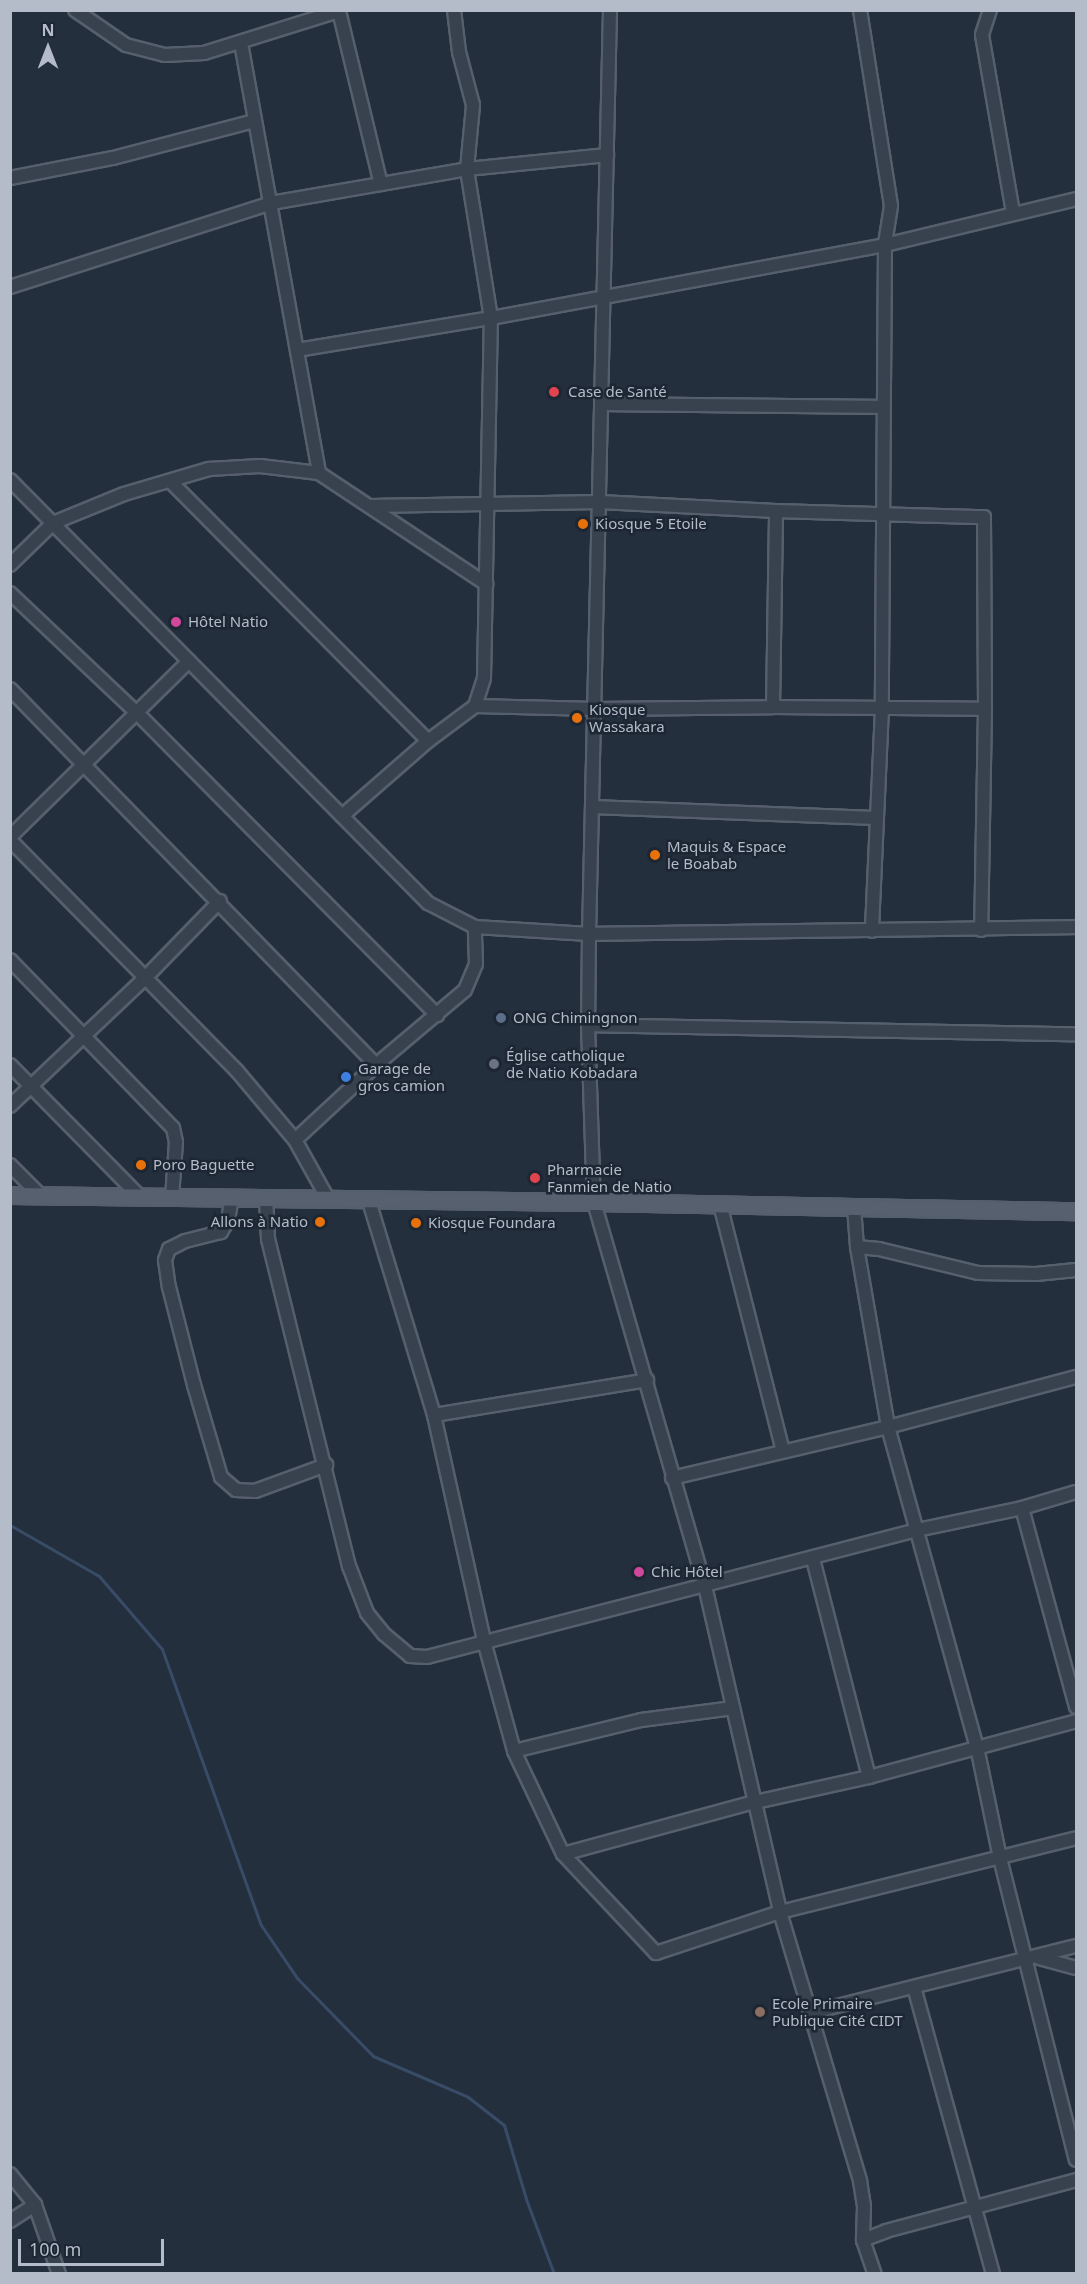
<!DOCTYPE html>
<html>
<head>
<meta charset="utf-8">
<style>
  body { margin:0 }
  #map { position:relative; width:1087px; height:2284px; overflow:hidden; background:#242f3e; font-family:"Noto Sans",sans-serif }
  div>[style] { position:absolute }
  .stream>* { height:3px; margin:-1.5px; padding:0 1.5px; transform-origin:1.5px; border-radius:1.5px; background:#394c67 }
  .roads { filter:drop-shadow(2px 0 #565f6c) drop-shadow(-2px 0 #565f6c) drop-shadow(0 2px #565f6c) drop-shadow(0 -2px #565f6c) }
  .minor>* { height:12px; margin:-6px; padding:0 6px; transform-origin:6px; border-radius:6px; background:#38414e }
  .major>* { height:15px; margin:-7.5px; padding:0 7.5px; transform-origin:7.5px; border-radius:7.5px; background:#56606e }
  .dots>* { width:16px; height:16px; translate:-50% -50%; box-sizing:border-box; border:3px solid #1d2633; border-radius:50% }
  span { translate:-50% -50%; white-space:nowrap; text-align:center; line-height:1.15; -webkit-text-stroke:5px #1d2633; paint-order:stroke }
  .poi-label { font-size:15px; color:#b4bcc9 }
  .left { translate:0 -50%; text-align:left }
  .right { translate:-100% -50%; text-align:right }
  .frame { position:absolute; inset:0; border:12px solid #b4bcc9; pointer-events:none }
  .north { position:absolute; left:18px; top:18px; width:60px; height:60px; -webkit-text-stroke:4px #1d2633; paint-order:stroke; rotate:0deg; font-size:16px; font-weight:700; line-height:24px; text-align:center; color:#b4bcc9 }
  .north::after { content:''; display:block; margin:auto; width:21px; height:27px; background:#b4bcc9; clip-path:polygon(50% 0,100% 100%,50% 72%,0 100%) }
  .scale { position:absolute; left:18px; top:2239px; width:146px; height:27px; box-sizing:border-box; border:3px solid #b4bcc9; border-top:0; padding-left:8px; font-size:18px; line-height:21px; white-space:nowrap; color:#b4bcc9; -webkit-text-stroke:4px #1d2633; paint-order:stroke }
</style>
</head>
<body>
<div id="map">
  <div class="stream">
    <div style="left:10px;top:1525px;width:103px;rotate:29.8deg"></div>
    <div style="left:99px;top:1576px;width:96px;rotate:49.2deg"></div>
    <div style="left:162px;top:1649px;width:293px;rotate:70.3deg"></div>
    <div style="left:261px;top:1925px;width:64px;rotate:55.8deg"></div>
    <div style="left:297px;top:1978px;width:109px;rotate:45.7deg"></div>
    <div style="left:373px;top:2056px;width:103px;rotate:23.3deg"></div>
    <div style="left:468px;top:2097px;width:46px;rotate:37.9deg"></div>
    <div style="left:504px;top:2125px;width:77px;rotate:73.4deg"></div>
    <div style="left:526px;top:2199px;width:80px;rotate:69.5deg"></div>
  </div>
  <div class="roads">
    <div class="minor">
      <div style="left:75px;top:10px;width:62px;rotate:34.5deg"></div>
      <div style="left:126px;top:45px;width:40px;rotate:14.4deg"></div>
      <div style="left:165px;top:55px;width:39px;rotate:-3deg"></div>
      <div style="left:204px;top:53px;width:141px;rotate:-17.3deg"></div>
      <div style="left:339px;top:11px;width:178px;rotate:76.4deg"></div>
      <div style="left:610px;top:10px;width:924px;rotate:91.3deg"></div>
      <div style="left:589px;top:934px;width:91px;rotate:90.6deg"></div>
      <div style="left:588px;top:1025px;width:177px;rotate:88.1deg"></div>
      <div style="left:594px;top:1202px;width:400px;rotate:73.9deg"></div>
      <div style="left:705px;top:1586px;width:335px;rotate:77deg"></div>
      <div style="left:780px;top:1912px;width:281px;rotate:73.4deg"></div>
      <div style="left:860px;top:2181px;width:26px;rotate:81deg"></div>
      <div style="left:864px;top:2207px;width:33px;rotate:92deg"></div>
      <div style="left:863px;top:2240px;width:36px;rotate:71deg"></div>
      <div style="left:860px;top:10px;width:198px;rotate:81deg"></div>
      <div style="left:891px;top:206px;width:39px;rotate:99deg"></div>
      <div style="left:885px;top:245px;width:463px;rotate:90.4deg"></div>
      <div style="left:882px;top:708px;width:223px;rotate:92.6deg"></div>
      <div style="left:990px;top:10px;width:26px;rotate:108deg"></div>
      <div style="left:982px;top:35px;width:181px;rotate:80.1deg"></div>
      <div style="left:241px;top:43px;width:437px;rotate:79.7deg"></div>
      <div style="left:10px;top:178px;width:105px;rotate:-11deg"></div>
      <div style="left:113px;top:158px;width:146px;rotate:-14.7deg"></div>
      <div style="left:10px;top:287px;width:274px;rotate:-17.8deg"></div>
      <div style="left:271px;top:203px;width:199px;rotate:-9.8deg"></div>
      <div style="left:467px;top:169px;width:141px;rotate:-5.7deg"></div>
      <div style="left:297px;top:350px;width:197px;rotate:-9.4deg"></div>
      <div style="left:491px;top:318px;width:401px;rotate:-10.5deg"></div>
      <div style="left:885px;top:245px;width:196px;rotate:-13.5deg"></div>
      <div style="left:602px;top:404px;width:281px;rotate:0.6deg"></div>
      <div style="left:10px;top:480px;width:595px;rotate:45.34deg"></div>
      <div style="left:428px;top:903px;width:53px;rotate:27.1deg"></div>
      <div style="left:475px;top:927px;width:114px;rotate:3.5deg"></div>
      <div style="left:589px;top:934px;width:487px;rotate:-0.8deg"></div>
      <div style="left:170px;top:481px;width:366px;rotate:45.2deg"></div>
      <div style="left:371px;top:506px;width:229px;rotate:-1deg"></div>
      <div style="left:600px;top:502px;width:176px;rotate:2.9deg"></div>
      <div style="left:776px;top:511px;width:208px;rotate:1.7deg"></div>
      <div style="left:984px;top:517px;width:192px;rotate:89.7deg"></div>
      <div style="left:985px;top:709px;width:221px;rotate:91deg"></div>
      <div style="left:10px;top:565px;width:60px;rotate:-44.3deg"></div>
      <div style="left:53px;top:523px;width:77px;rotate:-22.2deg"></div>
      <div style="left:124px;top:494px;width:89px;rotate:-16.4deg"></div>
      <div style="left:209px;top:469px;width:51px;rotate:-3.4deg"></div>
      <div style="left:260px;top:466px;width:59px;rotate:6.8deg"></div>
      <div style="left:319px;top:473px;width:201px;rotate:33.6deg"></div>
      <div style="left:10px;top:593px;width:175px;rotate:43.4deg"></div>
      <div style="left:137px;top:713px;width:426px;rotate:45.2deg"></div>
      <div style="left:10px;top:689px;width:525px;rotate:45.77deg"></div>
      <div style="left:475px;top:706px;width:120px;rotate:1.4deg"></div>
      <div style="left:595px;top:709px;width:178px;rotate:-0.6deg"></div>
      <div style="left:773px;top:707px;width:212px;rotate:0.5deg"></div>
      <div style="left:773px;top:707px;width:196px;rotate:-89.1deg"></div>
      <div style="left:592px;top:807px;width:284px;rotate:2.2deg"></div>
      <div style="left:342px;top:816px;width:114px;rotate:-41.1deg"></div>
      <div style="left:428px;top:741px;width:59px;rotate:-36.7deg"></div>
      <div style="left:475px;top:706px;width:29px;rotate:-72deg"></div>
      <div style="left:484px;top:678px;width:360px;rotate:-88.9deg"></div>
      <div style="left:491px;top:318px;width:151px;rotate:-99.2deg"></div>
      <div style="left:467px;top:169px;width:64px;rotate:-84.6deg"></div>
      <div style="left:473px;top:105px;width:55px;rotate:-104.8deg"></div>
      <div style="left:459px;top:52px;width:42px;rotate:-96.8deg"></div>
      <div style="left:10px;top:837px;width:251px;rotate:-44.5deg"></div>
      <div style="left:10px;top:840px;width:324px;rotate:45.5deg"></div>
      <div style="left:237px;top:1071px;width:90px;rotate:50deg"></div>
      <div style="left:295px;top:1140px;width:68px;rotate:60.8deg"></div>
      <div style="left:10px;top:960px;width:234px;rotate:45.9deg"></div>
      <div style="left:173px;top:1128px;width:14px;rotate:78deg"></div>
      <div style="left:176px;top:1142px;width:56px;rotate:94.1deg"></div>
      <div style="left:588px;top:1025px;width:488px;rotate:1.1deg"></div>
      <div style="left:10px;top:1065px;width:185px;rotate:45.4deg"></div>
      <div style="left:10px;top:1106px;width:187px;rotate:-43.5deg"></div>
      <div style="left:146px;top:977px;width:106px;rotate:-45.8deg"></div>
      <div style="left:295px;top:1140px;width:110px;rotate:-42.8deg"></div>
      <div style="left:376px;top:1065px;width:116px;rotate:-40.1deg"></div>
      <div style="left:465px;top:990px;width:28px;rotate:-67deg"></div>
      <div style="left:476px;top:964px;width:37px;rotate:-92deg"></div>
      <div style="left:10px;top:1165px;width:41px;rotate:45deg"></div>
      <div style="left:232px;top:1197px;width:23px;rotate:100deg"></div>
      <div style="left:228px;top:1220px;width:14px;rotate:120deg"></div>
      <div style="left:221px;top:1232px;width:37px;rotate:166deg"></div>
      <div style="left:185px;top:1241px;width:18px;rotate:153deg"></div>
      <div style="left:169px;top:1249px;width:12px;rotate:110deg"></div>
      <div style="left:165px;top:1260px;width:27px;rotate:82deg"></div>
      <div style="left:169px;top:1287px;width:101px;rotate:75.7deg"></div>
      <div style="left:194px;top:1385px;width:96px;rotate:73.6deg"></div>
      <div style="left:221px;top:1477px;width:20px;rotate:41deg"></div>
      <div style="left:236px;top:1490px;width:19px;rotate:3deg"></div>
      <div style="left:255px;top:1491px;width:76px;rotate:-20.1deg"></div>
      <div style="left:266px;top:1197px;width:42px;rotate:87.3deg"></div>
      <div style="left:268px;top:1239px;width:337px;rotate:76.1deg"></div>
      <div style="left:349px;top:1566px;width:50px;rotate:69deg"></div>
      <div style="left:367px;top:1613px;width:27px;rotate:51deg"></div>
      <div style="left:384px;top:1634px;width:34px;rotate:40deg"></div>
      <div style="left:410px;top:1656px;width:17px;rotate:3deg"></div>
      <div style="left:427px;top:1657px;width:506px;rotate:-14.53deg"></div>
      <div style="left:917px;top:1530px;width:107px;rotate:-11.8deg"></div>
      <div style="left:1022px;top:1508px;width:56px;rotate:-16.5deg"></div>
      <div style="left:369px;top:1201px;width:224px;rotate:73.1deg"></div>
      <div style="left:434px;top:1415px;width:231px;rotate:77.5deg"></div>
      <div style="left:484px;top:1641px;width:114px;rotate:74.7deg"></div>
      <div style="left:514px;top:1751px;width:114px;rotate:64.6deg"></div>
      <div style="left:563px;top:1854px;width:136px;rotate:46.8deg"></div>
      <div style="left:656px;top:1953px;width:131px;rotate:-18.3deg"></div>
      <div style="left:780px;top:1912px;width:305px;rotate:-14deg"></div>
      <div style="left:720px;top:1204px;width:255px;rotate:75.7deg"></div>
      <div style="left:854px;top:1207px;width:40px;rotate:85.7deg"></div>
      <div style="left:857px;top:1247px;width:183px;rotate:80.2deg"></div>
      <div style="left:888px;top:1427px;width:332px;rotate:74.5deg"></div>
      <div style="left:977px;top:1747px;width:113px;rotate:78.3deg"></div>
      <div style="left:1000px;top:1858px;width:311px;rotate:75.9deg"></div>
      <div style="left:857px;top:1247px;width:22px;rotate:5deg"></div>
      <div style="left:879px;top:1249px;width:102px;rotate:13.6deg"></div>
      <div style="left:978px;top:1273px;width:58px;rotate:1deg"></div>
      <div style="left:1036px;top:1274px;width:40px;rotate:-5.7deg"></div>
      <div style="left:434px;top:1415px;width:216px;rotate:-9.3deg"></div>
      <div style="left:672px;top:1478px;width:222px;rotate:-13.3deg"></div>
      <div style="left:888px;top:1427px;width:195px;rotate:-14.9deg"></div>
      <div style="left:1022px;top:1508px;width:206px;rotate:74.8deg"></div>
      <div style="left:813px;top:1559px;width:225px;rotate:75.6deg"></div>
      <div style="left:514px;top:1751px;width:131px;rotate:-13.7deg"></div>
      <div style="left:641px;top:1720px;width:93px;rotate:-7.4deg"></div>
      <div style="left:563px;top:1854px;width:199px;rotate:-15.2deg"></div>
      <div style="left:755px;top:1802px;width:117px;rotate:-12.4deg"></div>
      <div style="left:869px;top:1777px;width:214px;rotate:-15.1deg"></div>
      <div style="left:1039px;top:1958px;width:38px;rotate:15deg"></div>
      <div style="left:914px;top:1987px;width:298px;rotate:74.6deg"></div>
      <div style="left:809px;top:2013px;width:275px;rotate:-14.1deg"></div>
      <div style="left:10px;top:2174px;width:40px;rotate:51deg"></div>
      <div style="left:35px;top:2205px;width:73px;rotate:70.8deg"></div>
      <div style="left:10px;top:2221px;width:30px;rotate:-33deg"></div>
      <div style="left:863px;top:2240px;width:25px;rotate:-21deg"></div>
      <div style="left:886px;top:2231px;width:197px;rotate:-15deg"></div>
    </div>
    <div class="major">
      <div style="left:10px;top:1195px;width:584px;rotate:0.69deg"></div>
      <div style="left:594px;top:1202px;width:482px;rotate:1.1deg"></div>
    </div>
  </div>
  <div class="dots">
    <div style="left:554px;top:392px;background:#e0444e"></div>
    <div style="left:583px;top:524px;background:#e8710a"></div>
    <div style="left:176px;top:622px;background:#d1479c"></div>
    <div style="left:577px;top:718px;background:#e8710a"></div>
    <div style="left:655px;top:855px;background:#e8710a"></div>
    <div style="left:501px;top:1018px;background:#5c6f8a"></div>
    <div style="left:494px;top:1064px;background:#6b7280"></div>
    <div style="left:346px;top:1077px;background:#3f7fe0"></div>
    <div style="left:141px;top:1165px;background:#e8710a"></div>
    <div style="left:535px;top:1178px;background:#e0444e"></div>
    <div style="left:320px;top:1222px;background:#e8710a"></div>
    <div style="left:416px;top:1223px;background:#e8710a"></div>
    <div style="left:639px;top:1572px;background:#d1479c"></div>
    <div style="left:760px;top:2012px;background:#8d6e63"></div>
  </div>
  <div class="poi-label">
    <span class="left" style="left:568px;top:392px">Case de Santé</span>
    <span class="left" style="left:595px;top:524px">Kiosque 5 Etoile</span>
    <span class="left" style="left:188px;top:622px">Hôtel Natio</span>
    <span class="left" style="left:589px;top:718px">Kiosque<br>Wassakara</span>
    <span class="left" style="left:667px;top:855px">Maquis &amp; Espace<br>le Boabab</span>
    <span class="left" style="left:513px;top:1018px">ONG Chimingnon</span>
    <span class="left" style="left:506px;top:1064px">Église catholique<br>de Natio Kobadara</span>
    <span class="left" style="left:358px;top:1077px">Garage de<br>gros camion</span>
    <span class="left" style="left:153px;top:1165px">Poro Baguette</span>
    <span class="left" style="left:547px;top:1178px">Pharmacie<br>Fanmien de Natio</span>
    <span class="right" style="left:308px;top:1222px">Allons à Natio</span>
    <span class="left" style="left:428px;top:1223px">Kiosque Foundara</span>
    <span class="left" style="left:651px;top:1572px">Chic Hôtel</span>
    <span class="left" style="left:772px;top:2012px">Ecole Primaire<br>Publique Cité CIDT</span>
  </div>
  <div class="frame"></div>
  <div class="north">N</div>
  <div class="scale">100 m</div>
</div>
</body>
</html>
